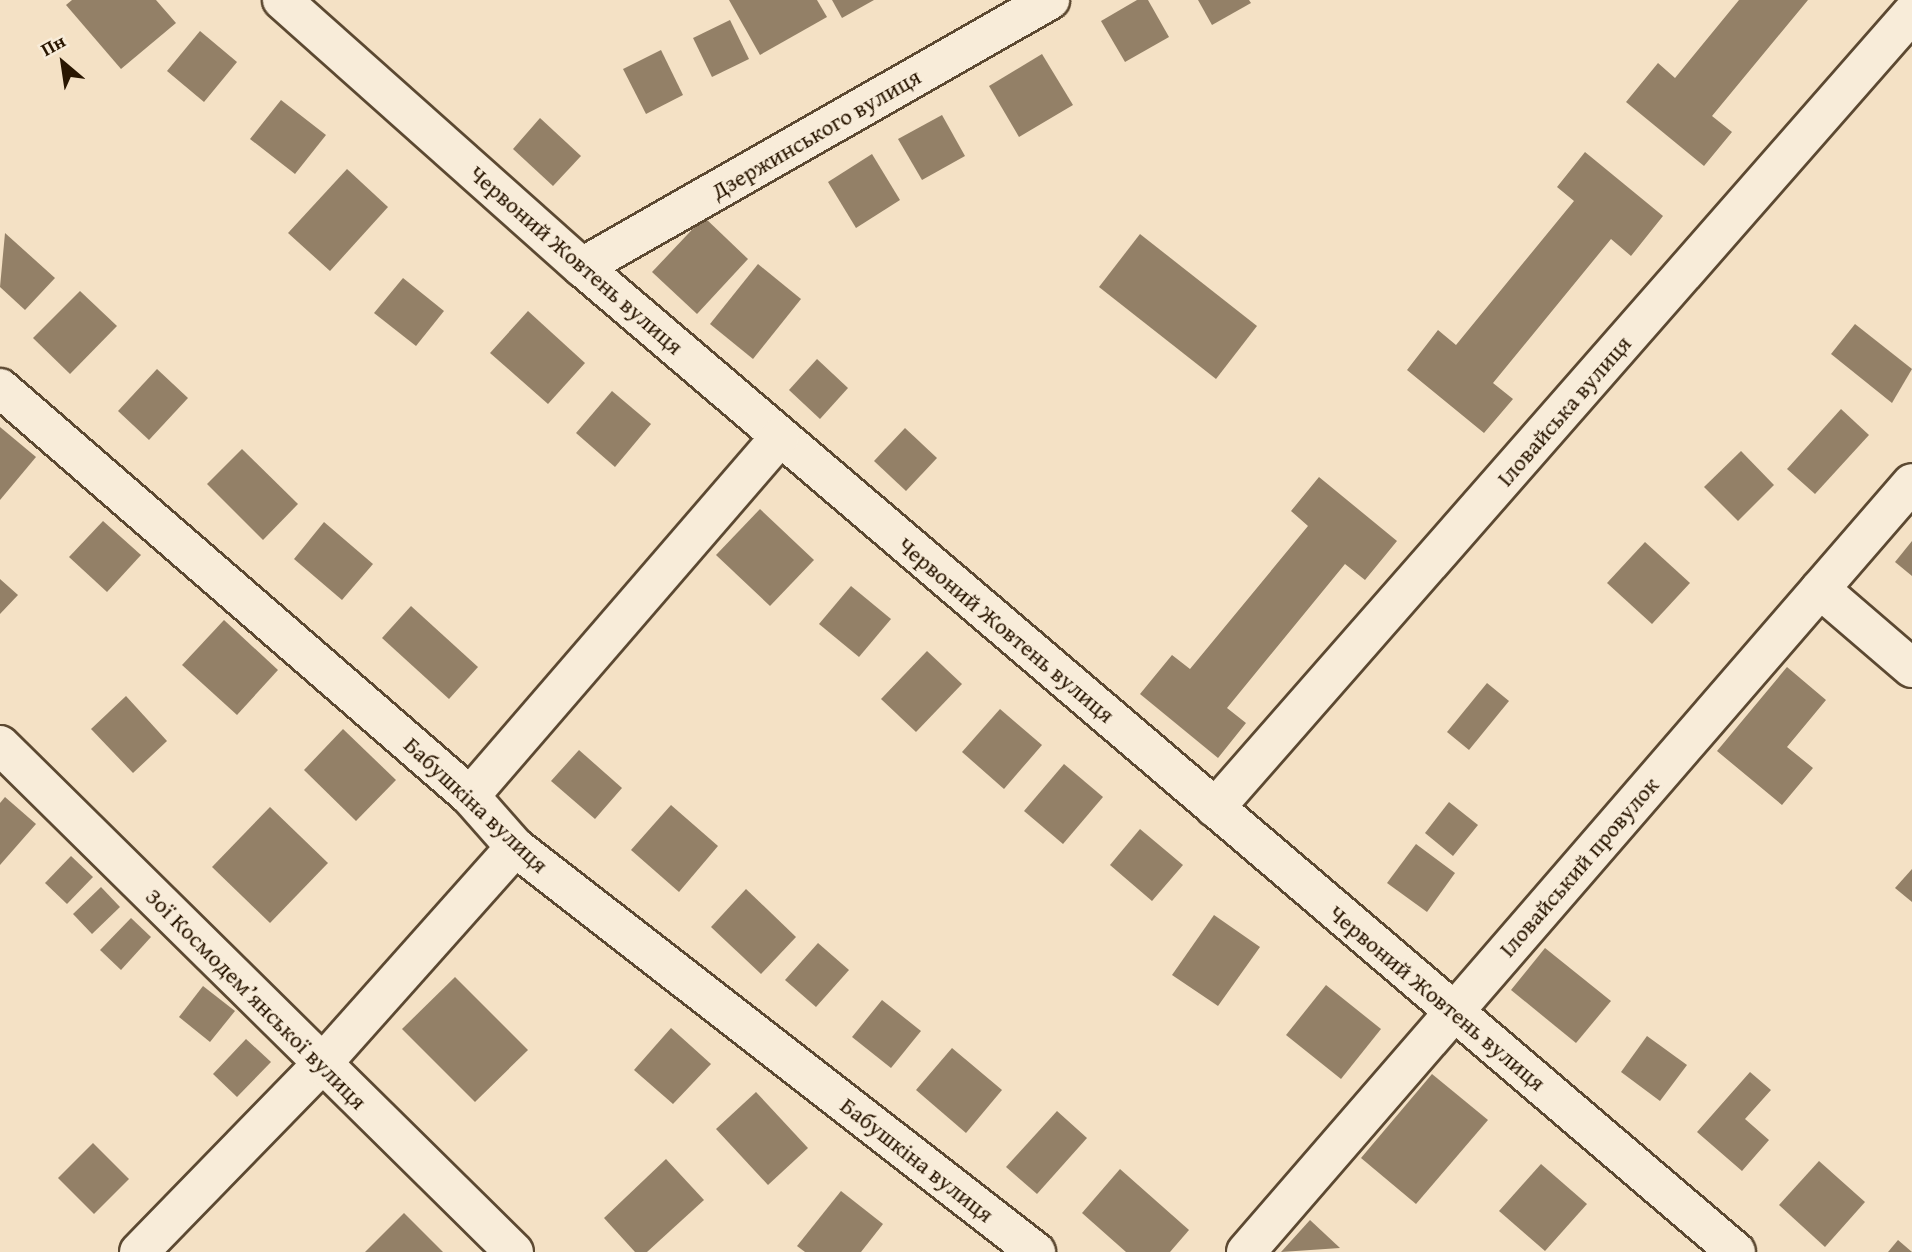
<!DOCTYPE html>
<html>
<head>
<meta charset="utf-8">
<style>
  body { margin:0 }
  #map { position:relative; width:1912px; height:1252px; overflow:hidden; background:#f4e1c5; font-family:"Gentium Book Plus",serif }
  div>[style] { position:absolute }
  .building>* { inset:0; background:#938067 }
  .roads { filter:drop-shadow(2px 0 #5c4932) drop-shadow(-2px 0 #5c4932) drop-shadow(0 2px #5c4932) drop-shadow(0 -2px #5c4932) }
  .street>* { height:38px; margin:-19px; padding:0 19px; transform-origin:19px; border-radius:19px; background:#f8ecd9 }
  span { translate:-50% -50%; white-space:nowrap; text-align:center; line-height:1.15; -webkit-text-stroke:6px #f8ecd9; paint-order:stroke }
  .street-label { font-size:23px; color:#291601 }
  .north { position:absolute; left:28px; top:28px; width:70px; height:70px; -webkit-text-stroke:5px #f8ecd9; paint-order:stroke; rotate:331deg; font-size:19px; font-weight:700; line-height:28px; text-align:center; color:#291601 }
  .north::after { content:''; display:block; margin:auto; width:24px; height:32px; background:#291601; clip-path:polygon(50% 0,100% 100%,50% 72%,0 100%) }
</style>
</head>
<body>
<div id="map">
  <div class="building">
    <div style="clip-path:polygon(72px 0,156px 0,176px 23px,121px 69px,66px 5px)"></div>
    <div style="clip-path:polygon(729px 0,817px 0,827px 17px,760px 55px)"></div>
    <div style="clip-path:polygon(832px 0,874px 0,842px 18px)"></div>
    <div style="clip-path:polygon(1137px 0,1148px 0,1169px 37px,1125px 62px,1101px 21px)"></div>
    <div style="clip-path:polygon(1198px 0,1249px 0,1251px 3px,1212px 25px)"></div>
    <div style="clip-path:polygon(1739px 0,1808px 0,1712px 116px,1732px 132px,1704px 166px,1626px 102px,1658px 63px,1675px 78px)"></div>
    <div style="clip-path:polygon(730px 20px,749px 59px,712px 77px,693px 38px)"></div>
    <div style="clip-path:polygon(200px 31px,237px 62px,204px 102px,167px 71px)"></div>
    <div style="clip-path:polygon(661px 50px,683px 95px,646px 114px,623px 69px)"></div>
    <div style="clip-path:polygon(1042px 54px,1073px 105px,1019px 137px,989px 86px)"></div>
    <div style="clip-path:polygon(281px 100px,326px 135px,295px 174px,250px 139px)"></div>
    <div style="clip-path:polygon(942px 115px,965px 156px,922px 180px,898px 139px)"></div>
    <div style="clip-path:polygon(540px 118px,581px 156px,553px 186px,513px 149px)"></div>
    <div style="clip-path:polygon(1585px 152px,1663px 216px,1631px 256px,1611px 239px,1493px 383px,1513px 399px,1484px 433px,1407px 370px,1438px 330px,1456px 345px,1574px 201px,1557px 187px)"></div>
    <div style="clip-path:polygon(872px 154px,900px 200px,856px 228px,828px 182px)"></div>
    <div style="clip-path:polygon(347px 169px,388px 207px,330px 271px,288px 233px)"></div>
    <div style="clip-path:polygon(704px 217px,748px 259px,697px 314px,652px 272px)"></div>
    <div style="clip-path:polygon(5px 233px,55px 278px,25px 310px,0 287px)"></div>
    <div style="clip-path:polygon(1140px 234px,1257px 326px,1216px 379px,1099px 287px)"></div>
    <div style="clip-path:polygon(758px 264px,801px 299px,753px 359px,710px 324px)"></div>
    <div style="clip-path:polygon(403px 278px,444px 311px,416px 346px,374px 313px)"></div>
    <div style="clip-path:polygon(80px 291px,117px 326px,70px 374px,33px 338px)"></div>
    <div style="clip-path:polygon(528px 311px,585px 363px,548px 404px,490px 353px)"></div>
    <div style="clip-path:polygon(1855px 324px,1912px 369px,1892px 403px,1831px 354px)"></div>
    <div style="clip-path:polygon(817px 359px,848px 388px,820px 419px,789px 390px)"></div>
    <div style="clip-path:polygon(157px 369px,188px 398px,149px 440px,118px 411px)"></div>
    <div style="clip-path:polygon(612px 391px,651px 424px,615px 467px,576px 433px)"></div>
    <div style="clip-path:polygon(1841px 409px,1869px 435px,1815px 494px,1787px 469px)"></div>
    <div style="clip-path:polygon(0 427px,36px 457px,0 500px)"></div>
    <div style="clip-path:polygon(905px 428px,937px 458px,906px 491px,874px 461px)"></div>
    <div style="clip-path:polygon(242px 449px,298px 504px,263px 540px,207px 484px)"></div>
    <div style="clip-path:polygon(1741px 451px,1774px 485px,1738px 521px,1704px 487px)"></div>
    <div style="clip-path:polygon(1319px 477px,1397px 541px,1365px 580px,1345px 564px,1227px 708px,1246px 723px,1218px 758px,1140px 694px,1172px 655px,1190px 669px,1308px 526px,1291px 511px)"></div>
    <div style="clip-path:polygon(760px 509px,814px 560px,770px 606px,716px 555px)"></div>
    <div style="clip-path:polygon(103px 521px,141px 555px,107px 592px,69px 557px)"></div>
    <div style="clip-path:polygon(324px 522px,373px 564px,342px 600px,294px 559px)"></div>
    <div style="clip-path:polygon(1912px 541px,1912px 576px,1895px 562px)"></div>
    <div style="clip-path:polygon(1645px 542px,1690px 583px,1652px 624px,1607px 583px)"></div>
    <div style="clip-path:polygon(0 579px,18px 595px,0 614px)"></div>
    <div style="clip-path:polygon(851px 586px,891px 619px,859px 657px,819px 624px)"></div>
    <div style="clip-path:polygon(411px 606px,478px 667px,449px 699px,382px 638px)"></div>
    <div style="clip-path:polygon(224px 620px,278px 670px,237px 715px,182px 665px)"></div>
    <div style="clip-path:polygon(927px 651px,962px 684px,916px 732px,881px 699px)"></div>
    <div style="clip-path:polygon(1787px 667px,1826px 700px,1787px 747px,1813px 768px,1782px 805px,1717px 751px)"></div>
    <div style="clip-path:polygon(1487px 683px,1509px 701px,1469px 750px,1447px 732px)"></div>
    <div style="clip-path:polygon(126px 696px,167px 741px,133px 773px,91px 729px)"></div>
    <div style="clip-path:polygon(1000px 709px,1042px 745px,1004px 789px,962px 752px)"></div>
    <div style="clip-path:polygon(343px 729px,396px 780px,356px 821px,304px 770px)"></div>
    <div style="clip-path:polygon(579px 750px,622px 788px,595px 819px,551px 781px)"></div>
    <div style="clip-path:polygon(1064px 764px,1103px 797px,1063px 844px,1024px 811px)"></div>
    <div style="clip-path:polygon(5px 797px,36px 824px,0 865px,0 803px)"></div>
    <div style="clip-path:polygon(1449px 802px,1478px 825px,1453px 856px,1425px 833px)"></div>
    <div style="clip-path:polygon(671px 805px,718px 846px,679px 892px,631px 850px)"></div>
    <div style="clip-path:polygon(270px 807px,328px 863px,270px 923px,212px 867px)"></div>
    <div style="clip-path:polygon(1140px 829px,1183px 865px,1152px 901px,1110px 865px)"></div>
    <div style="clip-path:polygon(1416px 844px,1455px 873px,1427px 912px,1387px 883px)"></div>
    <div style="clip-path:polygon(71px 856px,93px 877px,67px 904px,45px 883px)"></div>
    <div style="clip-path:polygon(1912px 869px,1912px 902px,1895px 888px)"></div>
    <div style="clip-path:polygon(101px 887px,120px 907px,92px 934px,73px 914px)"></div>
    <div style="clip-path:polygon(746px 889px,796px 937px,761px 974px,711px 927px)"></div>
    <div style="clip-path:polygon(1214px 915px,1260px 947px,1218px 1006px,1172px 975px)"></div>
    <div style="clip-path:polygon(131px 918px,151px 937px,121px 970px,100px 950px)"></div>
    <div style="clip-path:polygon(818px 943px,849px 970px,816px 1007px,785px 980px)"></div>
    <div style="clip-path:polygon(1545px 948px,1611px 1001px,1576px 1043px,1511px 990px)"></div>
    <div style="clip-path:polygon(455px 977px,528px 1050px,475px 1102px,402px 1029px)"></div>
    <div style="clip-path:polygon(1326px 985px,1381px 1029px,1341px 1079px,1286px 1035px)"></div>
    <div style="clip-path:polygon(203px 986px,235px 1011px,210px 1042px,179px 1017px)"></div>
    <div style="clip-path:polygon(882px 1000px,921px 1031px,891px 1068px,852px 1037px)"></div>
    <div style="clip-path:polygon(671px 1028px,711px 1064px,673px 1104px,634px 1070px)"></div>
    <div style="clip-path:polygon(1647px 1036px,1687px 1065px,1660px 1101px,1621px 1072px)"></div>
    <div style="clip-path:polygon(246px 1039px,271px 1062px,237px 1097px,213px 1074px)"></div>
    <div style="clip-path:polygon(952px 1048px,1002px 1090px,966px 1133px,916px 1090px)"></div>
    <div style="clip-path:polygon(1750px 1072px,1771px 1090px,1745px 1119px,1769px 1140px,1742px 1171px,1697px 1132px)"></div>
    <div style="clip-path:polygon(1432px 1074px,1488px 1120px,1416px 1204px,1361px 1158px)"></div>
    <div style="clip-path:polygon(756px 1092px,808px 1148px,768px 1185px,716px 1129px)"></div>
    <div style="clip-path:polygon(1057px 1111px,1087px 1138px,1037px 1194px,1006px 1167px)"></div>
    <div style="clip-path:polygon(93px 1143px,129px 1179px,94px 1214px,58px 1178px)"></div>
    <div style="clip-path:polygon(666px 1159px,704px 1200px,647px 1252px,635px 1252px,604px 1218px)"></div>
    <div style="clip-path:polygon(1819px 1161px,1865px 1202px,1825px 1247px,1779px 1205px)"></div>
    <div style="clip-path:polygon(1541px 1164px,1587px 1204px,1545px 1251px,1499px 1211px)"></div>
    <div style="clip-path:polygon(1120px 1169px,1189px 1230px,1170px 1252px,1126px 1252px,1082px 1213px)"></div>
    <div style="clip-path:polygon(841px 1191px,883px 1224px,861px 1252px,805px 1252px,797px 1246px)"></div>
    <div style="clip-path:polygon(404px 1213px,443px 1252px,365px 1252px)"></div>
    <div style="clip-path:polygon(1310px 1220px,1340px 1248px,1281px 1252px)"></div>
    <div style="clip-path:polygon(1898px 1240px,1912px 1252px,1888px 1252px)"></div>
  </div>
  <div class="roads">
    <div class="street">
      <div style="left:282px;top:0;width:402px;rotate:41.7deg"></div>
      <div style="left:582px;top:267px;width:1517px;rotate:40.48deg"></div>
      <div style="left:582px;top:267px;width:539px;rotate:-29.71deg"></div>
      <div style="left:0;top:388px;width:622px;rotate:40.96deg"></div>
      <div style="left:470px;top:796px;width:68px;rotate:48.6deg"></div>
      <div style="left:515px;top:847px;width:660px;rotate:37.86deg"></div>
      <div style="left:1820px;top:589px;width:121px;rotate:40.7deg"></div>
      <div style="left:0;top:745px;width:722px;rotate:44.61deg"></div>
      <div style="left:470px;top:796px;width:474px;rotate:-49.2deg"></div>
      <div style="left:1215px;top:808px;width:1057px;rotate:-48.76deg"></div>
      <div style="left:139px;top:1252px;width:261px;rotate:-45.8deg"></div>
      <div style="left:321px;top:1065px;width:292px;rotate:-48.3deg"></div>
      <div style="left:1246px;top:1252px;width:1017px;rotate:-49.11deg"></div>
    </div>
  </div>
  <div class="street-label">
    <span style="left:816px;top:134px;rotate:-30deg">Дзержинського вулиця</span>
    <span style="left:576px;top:260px;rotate:41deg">Червоний Жовтень вулиця</span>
    <span style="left:1564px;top:411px;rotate:-49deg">Іловайська вулиця</span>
    <span style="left:1006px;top:630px;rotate:40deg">Червоний Жовтень вулиця</span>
    <span style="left:476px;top:805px;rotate:43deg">Бабушкіна вулиця</span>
    <span style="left:1579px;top:867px;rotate:-49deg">Іловайський провулок</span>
    <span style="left:1437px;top:998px;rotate:40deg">Червоний Жовтень вулиця</span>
    <span style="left:256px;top:999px;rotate:45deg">Зої Космодем’янської вулиця</span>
    <span style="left:917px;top:1160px;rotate:38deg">Бабушкіна вулиця</span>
  </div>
  <div class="north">Пн</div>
</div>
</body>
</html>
